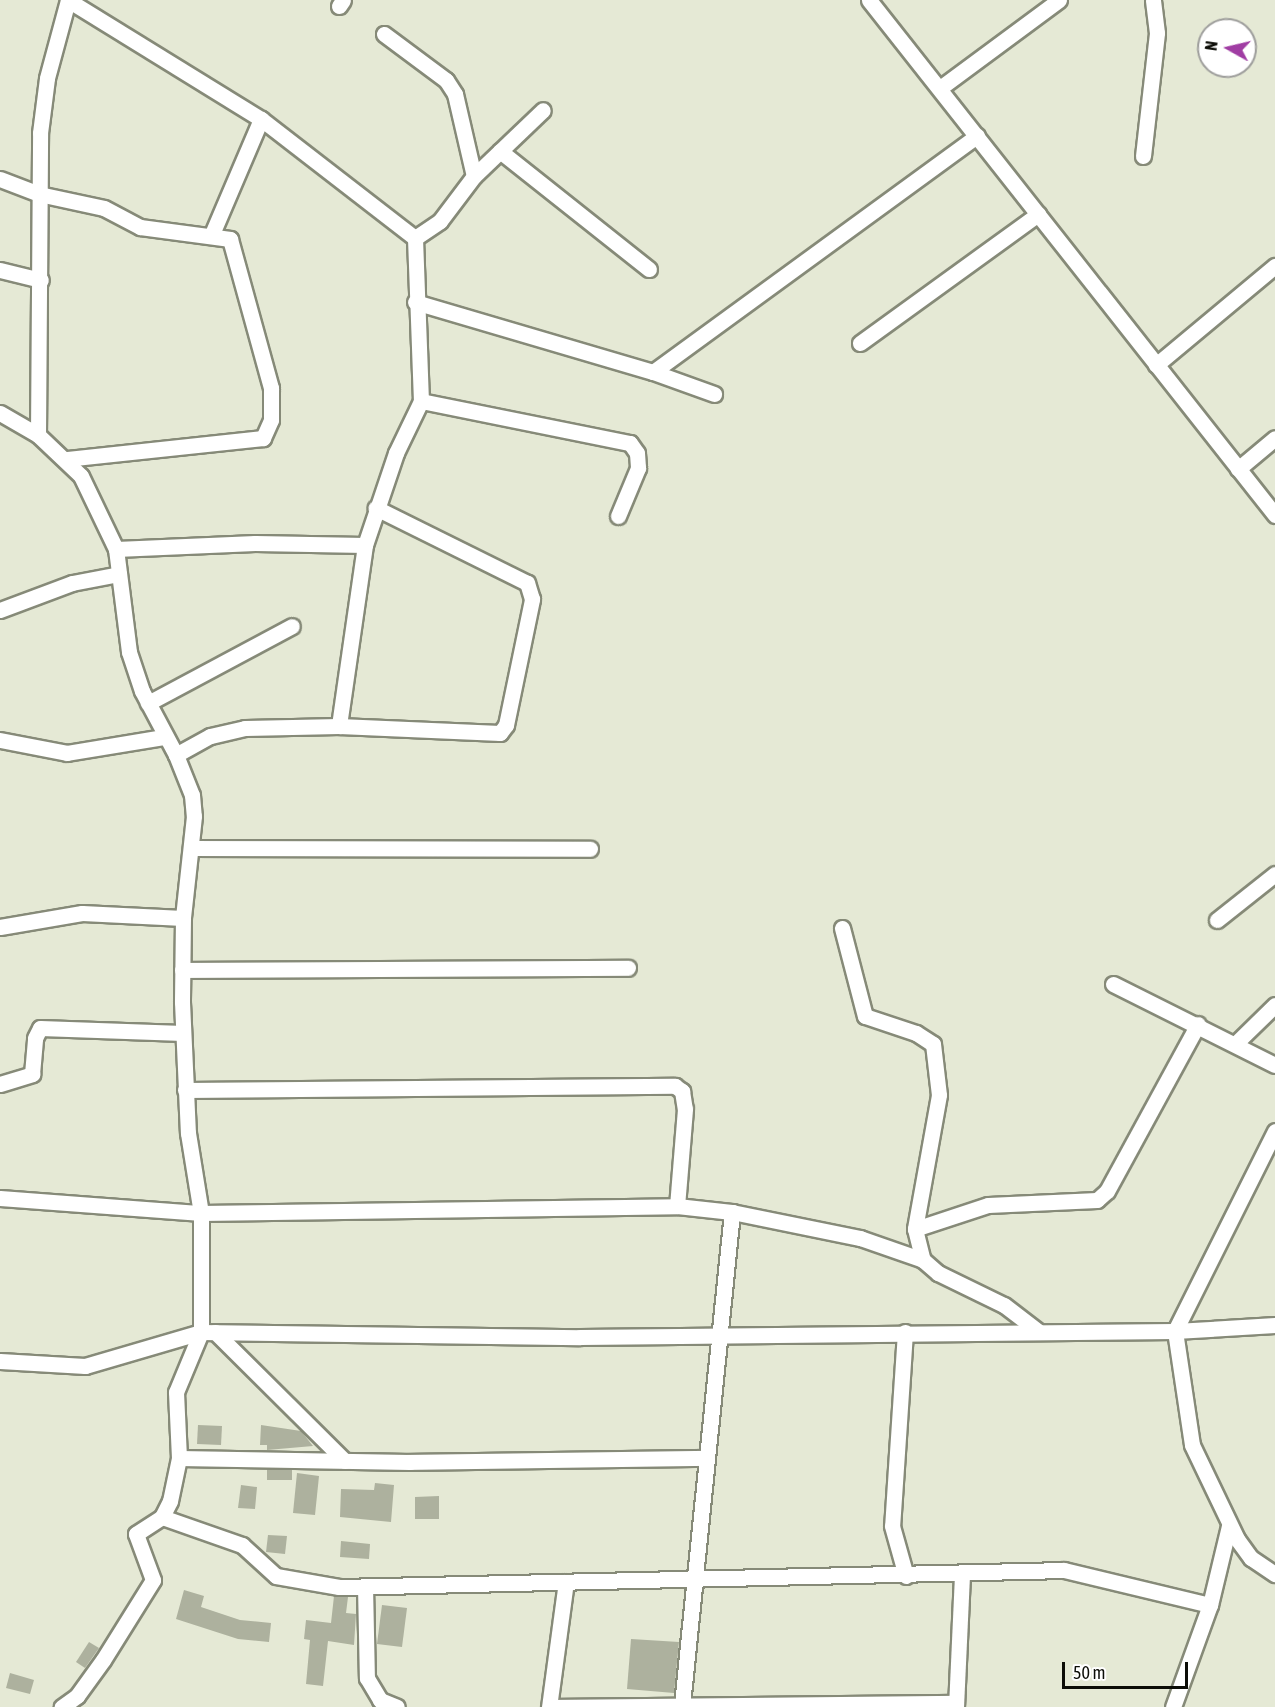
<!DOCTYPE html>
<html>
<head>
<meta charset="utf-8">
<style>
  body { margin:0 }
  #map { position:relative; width:1275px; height:1707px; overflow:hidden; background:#e5e9d5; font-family:"Asap Condensed",sans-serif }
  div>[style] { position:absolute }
  .building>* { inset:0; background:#adb19e }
  .roads { filter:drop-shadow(2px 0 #868a78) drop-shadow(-2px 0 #868a78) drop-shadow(0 2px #868a78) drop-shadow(0 -2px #868a78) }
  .minor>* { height:15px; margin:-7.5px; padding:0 7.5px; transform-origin:7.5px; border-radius:7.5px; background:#fff }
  span { translate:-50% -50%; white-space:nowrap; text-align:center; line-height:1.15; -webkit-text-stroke:4.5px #fff; paint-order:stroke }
  .north { position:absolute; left:1197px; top:18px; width:60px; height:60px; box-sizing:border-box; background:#fff; border:2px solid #9e9e9c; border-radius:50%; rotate:278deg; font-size:16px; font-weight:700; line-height:24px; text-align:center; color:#0c0d07 }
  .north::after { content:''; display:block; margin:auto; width:21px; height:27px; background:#a03da3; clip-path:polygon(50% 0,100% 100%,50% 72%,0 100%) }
  .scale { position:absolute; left:1062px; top:1662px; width:126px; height:27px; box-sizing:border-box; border:3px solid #0c0d07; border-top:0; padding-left:8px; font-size:18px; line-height:21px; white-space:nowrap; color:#0c0d07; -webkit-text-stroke:4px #fff; paint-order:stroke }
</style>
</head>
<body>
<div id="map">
  <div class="building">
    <div style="clip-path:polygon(198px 1425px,222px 1426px,221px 1445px,197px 1444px)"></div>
    <div style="clip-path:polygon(261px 1425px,301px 1431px,313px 1446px,267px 1450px,267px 1445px,260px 1445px)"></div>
    <div style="clip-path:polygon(267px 1469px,292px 1470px,292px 1480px,267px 1480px)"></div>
    <div style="clip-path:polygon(297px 1473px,319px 1476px,315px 1515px,293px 1513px)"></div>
    <div style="clip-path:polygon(375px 1483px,394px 1485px,391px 1522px,340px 1517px,341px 1489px,374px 1490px)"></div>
    <div style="clip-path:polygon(241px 1485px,257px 1487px,255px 1509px,238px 1508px)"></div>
    <div style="clip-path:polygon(439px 1496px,439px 1519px,415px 1519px,415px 1497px)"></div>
    <div style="clip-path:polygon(268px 1535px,287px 1536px,285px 1554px,266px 1552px)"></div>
    <div style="clip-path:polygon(341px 1541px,370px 1544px,369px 1559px,340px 1557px)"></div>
    <div style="clip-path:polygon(184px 1590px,204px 1596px,201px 1607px,240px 1620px,271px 1623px,269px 1642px,238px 1639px,176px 1619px)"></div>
    <div style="clip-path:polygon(334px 1596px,348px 1597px,346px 1613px,356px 1614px,354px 1645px,328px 1641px,323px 1686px,306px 1684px,310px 1640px,304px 1639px,306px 1620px,331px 1623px)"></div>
    <div style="clip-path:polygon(382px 1605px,407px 1608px,402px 1647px,377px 1644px)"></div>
    <div style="clip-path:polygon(631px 1639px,679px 1642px,674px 1693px,627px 1689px)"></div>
    <div style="clip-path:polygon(89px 1642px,99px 1648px,85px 1668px,76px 1662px)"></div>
    <div style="clip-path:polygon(10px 1673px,34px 1680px,30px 1694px,6px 1688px)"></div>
  </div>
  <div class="roads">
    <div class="minor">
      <div style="left:68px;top:0;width:227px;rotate:31.7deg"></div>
      <div style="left:261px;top:119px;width:195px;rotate:37.7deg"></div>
      <div style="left:415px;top:238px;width:163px;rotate:87.9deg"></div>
      <div style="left:421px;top:401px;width:58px;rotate:115.7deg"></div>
      <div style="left:396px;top:453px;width:97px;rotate:108.6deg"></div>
      <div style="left:365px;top:545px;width:183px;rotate:98.2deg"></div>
      <div style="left:339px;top:726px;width:94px;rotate:178.8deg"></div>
      <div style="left:245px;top:728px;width:36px;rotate:167deg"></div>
      <div style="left:210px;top:736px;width:39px;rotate:151deg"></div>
      <div style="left:869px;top:0;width:656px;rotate:51.75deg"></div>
      <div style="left:339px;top:6px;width:7px;rotate:-56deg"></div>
      <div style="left:384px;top:34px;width:77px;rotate:36.6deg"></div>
      <div style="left:446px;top:80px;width:17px;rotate:57deg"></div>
      <div style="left:455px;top:94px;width:84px;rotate:77deg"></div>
      <div style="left:940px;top:88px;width:148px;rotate:-36.5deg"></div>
      <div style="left:500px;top:151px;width:190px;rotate:38.4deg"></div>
      <div style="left:1143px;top:156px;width:124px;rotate:-83.5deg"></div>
      <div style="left:1157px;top:33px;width:33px;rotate:-97deg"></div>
      <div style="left:0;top:179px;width:42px;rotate:21deg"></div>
      <div style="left:39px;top:194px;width:66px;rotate:12.2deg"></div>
      <div style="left:104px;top:208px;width:41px;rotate:27.8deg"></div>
      <div style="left:140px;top:227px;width:91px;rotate:7.6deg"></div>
      <div style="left:230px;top:239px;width:155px;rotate:74.6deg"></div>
      <div style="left:271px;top:388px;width:32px;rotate:90deg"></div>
      <div style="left:271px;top:420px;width:20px;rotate:114deg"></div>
      <div style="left:263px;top:438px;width:199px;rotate:173.9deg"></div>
      <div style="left:212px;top:234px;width:125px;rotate:-66.9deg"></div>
      <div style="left:415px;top:238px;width:30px;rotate:-34deg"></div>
      <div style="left:440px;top:221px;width:56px;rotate:-52.9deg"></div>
      <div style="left:474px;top:176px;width:95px;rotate:-43.7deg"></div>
      <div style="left:0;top:270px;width:42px;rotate:13.7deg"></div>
      <div style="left:415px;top:302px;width:248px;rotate:16.4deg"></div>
      <div style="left:653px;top:372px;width:65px;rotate:19.8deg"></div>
      <div style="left:860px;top:343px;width:220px;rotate:-35.9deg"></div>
      <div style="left:1156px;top:365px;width:155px;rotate:-39.8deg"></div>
      <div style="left:653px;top:372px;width:401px;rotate:-36.1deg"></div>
      <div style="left:421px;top:401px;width:213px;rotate:11.4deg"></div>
      <div style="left:630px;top:443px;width:12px;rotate:55deg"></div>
      <div style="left:637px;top:453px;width:15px;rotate:86deg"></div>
      <div style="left:638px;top:468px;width:52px;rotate:112.6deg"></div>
      <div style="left:0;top:413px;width:44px;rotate:30.1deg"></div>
      <div style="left:38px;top:435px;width:59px;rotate:43.6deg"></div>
      <div style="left:81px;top:476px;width:81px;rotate:64.4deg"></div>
      <div style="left:116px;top:549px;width:104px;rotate:82.8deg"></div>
      <div style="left:129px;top:652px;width:41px;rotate:71.6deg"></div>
      <div style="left:142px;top:691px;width:72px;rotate:62deg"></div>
      <div style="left:176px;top:755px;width:43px;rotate:68.2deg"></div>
      <div style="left:192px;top:795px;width:21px;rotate:85deg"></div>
      <div style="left:194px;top:816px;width:103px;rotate:96.2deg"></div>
      <div style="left:183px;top:918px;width:84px;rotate:90.7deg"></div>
      <div style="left:182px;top:1002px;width:131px;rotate:87.4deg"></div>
      <div style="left:188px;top:1133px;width:81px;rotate:80.8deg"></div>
      <div style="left:201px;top:1213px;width:119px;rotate:90deg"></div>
      <div style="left:201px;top:1332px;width:65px;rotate:112.6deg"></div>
      <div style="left:176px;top:1392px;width:66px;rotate:87.4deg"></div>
      <div style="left:179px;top:1458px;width:44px;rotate:101.8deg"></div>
      <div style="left:170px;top:1501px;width:18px;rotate:117deg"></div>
      <div style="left:162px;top:1517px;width:31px;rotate:147deg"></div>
      <div style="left:136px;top:1534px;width:49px;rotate:69.7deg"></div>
      <div style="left:153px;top:1580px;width:94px;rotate:122deg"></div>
      <div style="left:103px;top:1660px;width:44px;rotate:125.8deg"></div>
      <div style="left:77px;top:1696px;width:19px;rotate:144deg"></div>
      <div style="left:38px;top:435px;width:302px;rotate:-89.6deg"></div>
      <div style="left:40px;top:133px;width:55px;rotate:-82.7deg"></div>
      <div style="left:47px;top:78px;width:81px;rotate:-74.9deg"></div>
      <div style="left:1238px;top:469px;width:48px;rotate:-40deg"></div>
      <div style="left:116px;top:549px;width:139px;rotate:-2.5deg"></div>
      <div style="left:255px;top:543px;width:110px;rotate:1deg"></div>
      <div style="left:0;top:610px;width:77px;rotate:-20.6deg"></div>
      <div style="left:72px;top:583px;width:48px;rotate:-10.8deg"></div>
      <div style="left:148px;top:703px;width:163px;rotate:-28.1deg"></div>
      <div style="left:339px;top:726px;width:161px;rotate:2.5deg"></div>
      <div style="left:500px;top:733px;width:10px;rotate:-53deg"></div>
      <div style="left:506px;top:725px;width:129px;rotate:-78.3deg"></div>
      <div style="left:532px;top:599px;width:17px;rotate:-107deg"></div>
      <div style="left:527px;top:583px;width:169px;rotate:-153.6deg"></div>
      <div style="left:0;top:740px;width:68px;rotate:11deg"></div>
      <div style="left:67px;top:753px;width:98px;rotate:-9.4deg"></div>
      <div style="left:194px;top:848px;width:396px;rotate:0.1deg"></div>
      <div style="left:1217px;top:920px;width:74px;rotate:-38.4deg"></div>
      <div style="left:0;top:927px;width:83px;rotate:-9.7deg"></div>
      <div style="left:82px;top:913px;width:101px;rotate:2.8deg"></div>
      <div style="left:842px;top:928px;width:91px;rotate:75.4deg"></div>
      <div style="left:865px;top:1016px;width:54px;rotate:18.4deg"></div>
      <div style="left:916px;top:1033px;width:20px;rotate:33deg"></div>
      <div style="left:933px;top:1044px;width:51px;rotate:83.3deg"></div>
      <div style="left:939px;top:1095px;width:136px;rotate:100.2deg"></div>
      <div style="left:915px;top:1229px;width:32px;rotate:76deg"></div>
      <div style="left:923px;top:1260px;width:20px;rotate:41deg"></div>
      <div style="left:938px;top:1273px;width:73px;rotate:25.9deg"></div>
      <div style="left:1004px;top:1305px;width:43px;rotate:37.4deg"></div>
      <div style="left:182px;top:970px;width:446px;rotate:-0.3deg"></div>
      <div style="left:1113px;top:984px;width:181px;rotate:26.6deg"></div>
      <div style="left:1235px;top:1044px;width:56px;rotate:-44.3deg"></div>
      <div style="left:0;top:1084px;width:34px;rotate:-17deg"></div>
      <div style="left:32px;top:1074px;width:36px;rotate:-85deg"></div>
      <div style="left:35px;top:1038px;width:11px;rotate:-63deg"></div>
      <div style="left:40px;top:1028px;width:143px;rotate:2deg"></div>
      <div style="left:185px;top:1090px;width:490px;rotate:-0.5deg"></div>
      <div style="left:675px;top:1086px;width:9px;rotate:36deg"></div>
      <div style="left:682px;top:1091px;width:18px;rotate:81deg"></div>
      <div style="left:685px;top:1109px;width:97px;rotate:94.7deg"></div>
      <div style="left:1275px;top:1131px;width:224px;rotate:116.6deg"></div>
      <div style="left:1175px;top:1331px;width:115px;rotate:81.5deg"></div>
      <div style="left:1192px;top:1445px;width:104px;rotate:64.4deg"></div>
      <div style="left:1237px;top:1539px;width:24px;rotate:54deg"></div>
      <div style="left:1251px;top:1558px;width:29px;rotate:34deg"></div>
      <div style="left:0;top:1198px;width:202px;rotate:4.3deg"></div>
      <div style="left:201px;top:1213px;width:476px;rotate:-0.8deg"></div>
      <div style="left:677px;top:1206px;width:55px;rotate:6.2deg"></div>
      <div style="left:732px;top:1212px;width:498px;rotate:95.8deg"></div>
      <div style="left:732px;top:1212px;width:131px;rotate:11.5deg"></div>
      <div style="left:860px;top:1238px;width:67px;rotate:19.2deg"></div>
      <div style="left:915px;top:1229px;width:77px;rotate:-18.2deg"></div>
      <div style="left:988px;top:1205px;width:109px;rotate:-2.6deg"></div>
      <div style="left:1097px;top:1200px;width:13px;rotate:-42deg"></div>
      <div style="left:1107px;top:1191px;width:190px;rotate:-61.4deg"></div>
      <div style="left:215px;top:1332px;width:183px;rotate:44.8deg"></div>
      <div style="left:905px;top:1332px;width:194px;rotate:93.8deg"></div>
      <div style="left:892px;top:1526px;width:52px;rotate:74.4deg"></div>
      <div style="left:0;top:1361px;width:85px;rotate:3.4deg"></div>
      <div style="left:85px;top:1366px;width:121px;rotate:-16.3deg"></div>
      <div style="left:201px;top:1332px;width:379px;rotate:0.8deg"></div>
      <div style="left:580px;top:1337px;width:595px;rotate:-0.58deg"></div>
      <div style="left:1175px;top:1331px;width:100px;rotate:-3.4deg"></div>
      <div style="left:179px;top:1458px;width:231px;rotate:1deg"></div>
      <div style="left:410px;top:1462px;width:295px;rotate:-0.8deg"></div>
      <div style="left:162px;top:1517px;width:85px;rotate:19.3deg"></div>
      <div style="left:242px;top:1545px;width:46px;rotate:42.4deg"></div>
      <div style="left:276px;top:1576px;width:64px;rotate:9.9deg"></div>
      <div style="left:339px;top:1587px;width:725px;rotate:-1.34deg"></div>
      <div style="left:1064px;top:1570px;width:150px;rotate:13.5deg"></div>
      <div style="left:365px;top:1586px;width:92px;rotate:88.8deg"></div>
      <div style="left:367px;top:1678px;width:26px;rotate:59deg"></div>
      <div style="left:380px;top:1700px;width:18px;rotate:22deg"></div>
      <div style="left:549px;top:1707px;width:126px;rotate:-82.3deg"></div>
      <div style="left:556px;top:1707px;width:398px;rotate:-0.6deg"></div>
      <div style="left:956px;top:1707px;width:132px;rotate:-87.4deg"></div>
      <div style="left:1173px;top:1707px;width:109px;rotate:-70.1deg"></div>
      <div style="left:1210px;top:1605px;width:81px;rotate:-76.5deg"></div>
    </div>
  </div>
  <div class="north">N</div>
  <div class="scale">50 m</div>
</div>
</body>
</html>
